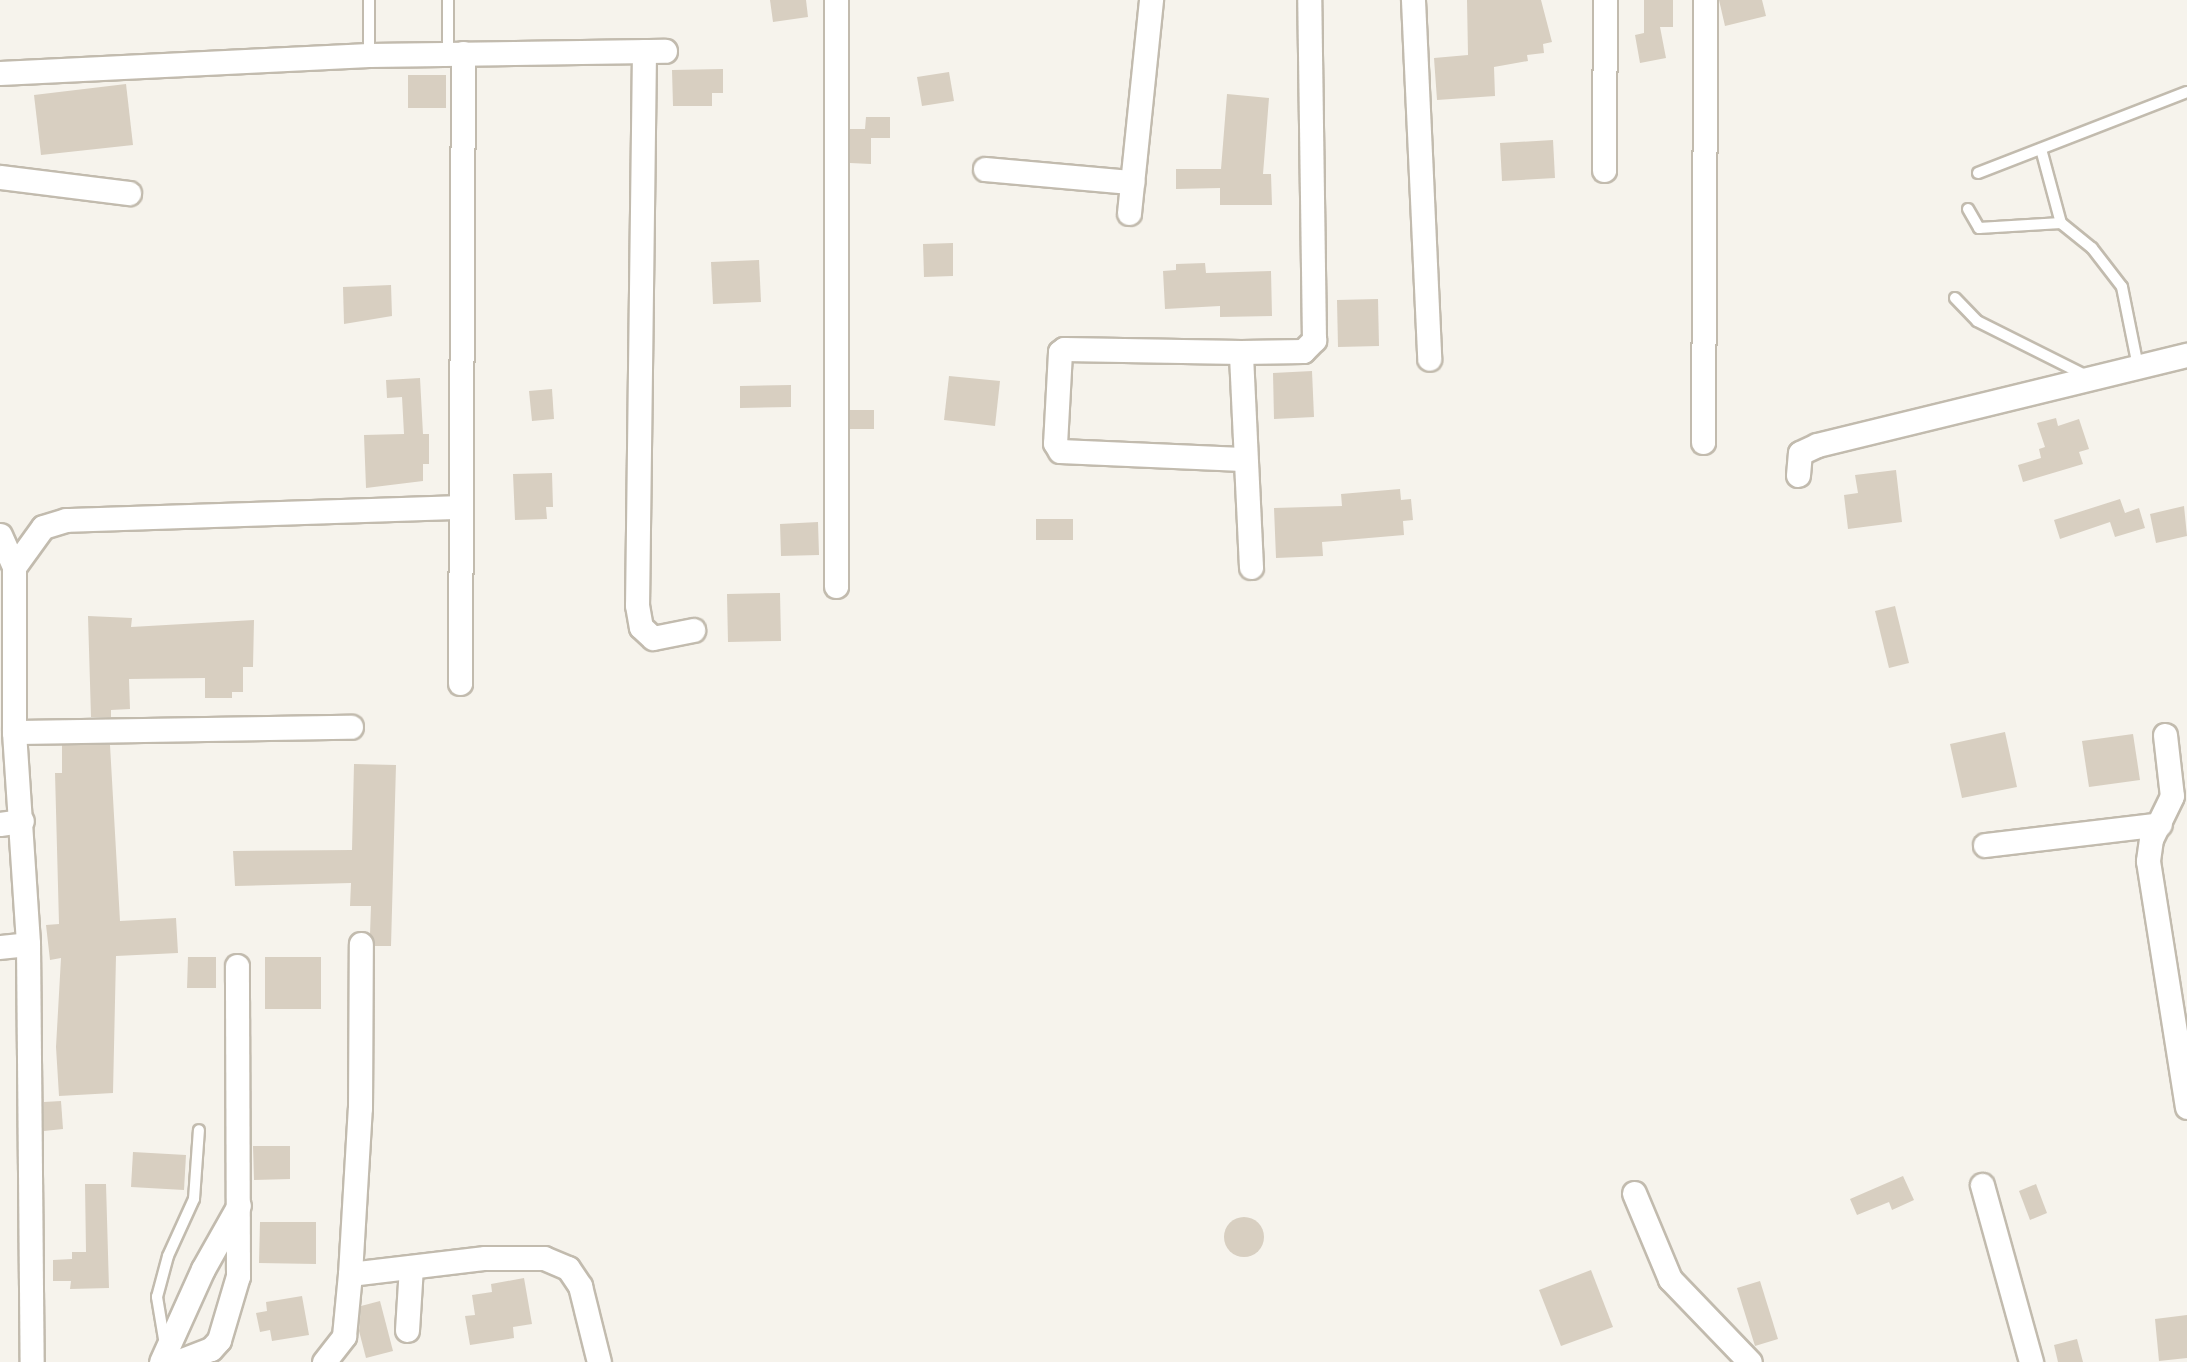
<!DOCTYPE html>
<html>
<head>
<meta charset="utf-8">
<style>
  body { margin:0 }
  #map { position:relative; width:2187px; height:1362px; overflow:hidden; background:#f6f3ec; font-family:"DejaVu Sans",sans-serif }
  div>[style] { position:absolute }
  .building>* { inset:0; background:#d8cfc1 }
  .round { border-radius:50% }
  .roads { filter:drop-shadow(2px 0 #c2bbae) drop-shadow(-2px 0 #c2bbae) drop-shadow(0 2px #c2bbae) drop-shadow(0 -2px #c2bbae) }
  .service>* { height:10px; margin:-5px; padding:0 5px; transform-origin:5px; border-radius:5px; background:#fff }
  .minor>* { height:23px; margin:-11.5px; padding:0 11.5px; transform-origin:11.5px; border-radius:11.5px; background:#fff }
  span { translate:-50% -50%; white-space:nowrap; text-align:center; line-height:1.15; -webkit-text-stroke:6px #fff; paint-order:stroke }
</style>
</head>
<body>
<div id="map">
  <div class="building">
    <div style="clip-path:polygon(770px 0,806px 0,808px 17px,773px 22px)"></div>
    <div style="clip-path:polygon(1467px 0,1541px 0,1552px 42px,1543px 44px,1544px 53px,1527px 55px,1528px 61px,1494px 67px,1495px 96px,1437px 100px,1434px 58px,1468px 55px)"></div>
    <div style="clip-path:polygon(1644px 0,1673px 0,1673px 27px,1660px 27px,1666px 58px,1640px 63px,1635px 35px,1644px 33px)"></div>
    <div style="clip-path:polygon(1719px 0,1762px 0,1766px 16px,1725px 26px)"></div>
    <div style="clip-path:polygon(723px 69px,723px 93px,712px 93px,712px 106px,673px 106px,672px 70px)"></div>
    <div style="clip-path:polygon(949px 72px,954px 101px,922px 106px,917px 77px)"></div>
    <div style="clip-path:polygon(408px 75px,446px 75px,446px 108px,408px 108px)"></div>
    <div style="clip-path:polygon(126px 84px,133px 145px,41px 155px,34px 95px)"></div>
    <div style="clip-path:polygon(1227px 94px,1269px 98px,1263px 174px,1271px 174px,1272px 205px,1220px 205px,1220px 188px,1176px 189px,1176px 169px,1221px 169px)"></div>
    <div style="clip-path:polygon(866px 117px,890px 117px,890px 138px,871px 138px,871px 164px,850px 163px,850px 129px,865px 129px)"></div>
    <div style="clip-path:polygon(1553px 140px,1555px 178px,1502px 181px,1500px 143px)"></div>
    <div style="clip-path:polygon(953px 243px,953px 276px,924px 277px,923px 244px)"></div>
    <div style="clip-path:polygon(759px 260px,761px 302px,713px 304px,711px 262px)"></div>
    <div style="clip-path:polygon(1205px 263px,1206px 273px,1271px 271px,1272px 316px,1220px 317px,1220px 306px,1165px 309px,1163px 271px,1176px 270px,1176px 264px)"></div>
    <div style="clip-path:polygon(391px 285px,392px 316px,344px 324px,343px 287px)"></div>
    <div style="clip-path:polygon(1378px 299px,1379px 346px,1338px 347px,1337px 300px)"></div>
    <div style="clip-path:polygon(1312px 371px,1314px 417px,1274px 419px,1273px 373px)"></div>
    <div style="clip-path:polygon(949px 376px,1000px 381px,995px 426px,944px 420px)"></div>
    <div style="clip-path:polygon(420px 378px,423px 434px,429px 434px,429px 464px,423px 464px,423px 481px,366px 488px,364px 435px,404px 434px,402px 397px,387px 398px,386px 380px)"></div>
    <div style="clip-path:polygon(791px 385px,791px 407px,740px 408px,740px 386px)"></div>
    <div style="clip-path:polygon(552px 389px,554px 419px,532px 421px,529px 391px)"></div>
    <div style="clip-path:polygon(850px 410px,874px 410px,874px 429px,850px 429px)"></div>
    <div style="clip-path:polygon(2056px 418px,2058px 426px,2079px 419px,2089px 449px,2079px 452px,2083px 464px,2023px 482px,2018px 465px,2041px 458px,2039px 449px,2045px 447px,2037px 423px)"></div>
    <div style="clip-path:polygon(1896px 470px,1902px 522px,1848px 529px,1844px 495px,1858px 493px,1855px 475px)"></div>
    <div style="clip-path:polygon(552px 473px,553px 507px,546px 507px,547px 519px,515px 520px,513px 474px)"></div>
    <div style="clip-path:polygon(1400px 489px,1401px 500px,1411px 499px,1413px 520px,1403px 521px,1404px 535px,1322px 542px,1323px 556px,1276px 558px,1274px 508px,1342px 506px,1341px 494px)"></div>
    <div style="clip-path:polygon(2120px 499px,2125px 513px,2139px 508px,2145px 528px,2115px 537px,2110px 522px,2060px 539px,2054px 520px)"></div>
    <div style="clip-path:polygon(2184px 506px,2187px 536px,2156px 543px,2150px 514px)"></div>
    <div style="clip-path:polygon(1036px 519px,1073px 519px,1073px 540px,1036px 540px)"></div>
    <div style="clip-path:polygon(818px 522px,819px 555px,781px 556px,780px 524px)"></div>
    <div style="clip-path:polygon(780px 593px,781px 641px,728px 642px,727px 594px)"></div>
    <div style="clip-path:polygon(1895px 606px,1909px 663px,1889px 668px,1875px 611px)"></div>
    <div style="clip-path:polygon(88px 616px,132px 618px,131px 627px,254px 620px,253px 667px,243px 667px,243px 692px,232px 692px,232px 698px,205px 698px,205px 678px,129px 679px,130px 709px,111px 710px,111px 717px,91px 717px)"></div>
    <div style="clip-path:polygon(2005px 732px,2017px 787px,1962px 798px,1950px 744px)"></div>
    <div style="clip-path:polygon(2133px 734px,2140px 780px,2089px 787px,2082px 741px)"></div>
    <div style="clip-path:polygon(62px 745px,110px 745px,120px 921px,176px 918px,178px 953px,116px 956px,113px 1093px,59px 1096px,56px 1047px,61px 958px,50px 960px,46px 925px,59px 924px,55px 773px,62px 773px)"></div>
    <div style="clip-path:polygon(354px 764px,396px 765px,391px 946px,375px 946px,370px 934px,371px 906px,350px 906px,351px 883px,235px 886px,233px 851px,352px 850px)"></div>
    <div style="clip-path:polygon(188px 957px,216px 957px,216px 988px,187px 988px)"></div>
    <div style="clip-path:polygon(265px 957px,321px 957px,321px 1009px,265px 1009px)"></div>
    <div style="clip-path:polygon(61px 1101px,63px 1129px,44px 1131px,44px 1102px)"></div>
    <div style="clip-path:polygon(253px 1146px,290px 1146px,290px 1179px,254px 1180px)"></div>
    <div style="clip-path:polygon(133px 1152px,186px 1155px,184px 1190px,131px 1187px)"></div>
    <div style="clip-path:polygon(1903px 1176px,1914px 1200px,1892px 1210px,1889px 1202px,1857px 1215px,1850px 1199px)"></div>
    <div style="clip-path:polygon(85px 1184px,106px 1184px,109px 1288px,70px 1289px,71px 1281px,53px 1281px,53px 1260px,72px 1259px,72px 1252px,86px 1252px)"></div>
    <div style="clip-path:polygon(2036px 1184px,2047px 1213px,2030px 1220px,2019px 1191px)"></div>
    <div class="round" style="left:1224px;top:1217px;width:40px;height:40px"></div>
    <div style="clip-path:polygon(260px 1222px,316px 1222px,316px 1264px,259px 1263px)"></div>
    <div style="clip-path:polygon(1591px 1270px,1613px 1327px,1561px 1346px,1539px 1290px)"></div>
    <div style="clip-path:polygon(524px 1278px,532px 1324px,513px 1327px,514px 1338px,470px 1345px,465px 1316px,475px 1315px,472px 1295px,492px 1292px,491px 1284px)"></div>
    <div style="clip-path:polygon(1760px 1281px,1778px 1339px,1755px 1346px,1737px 1288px)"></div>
    <div style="clip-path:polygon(302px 1296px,309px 1335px,272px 1341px,270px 1330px,260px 1332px,256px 1313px,267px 1311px,266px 1302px)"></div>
    <div style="clip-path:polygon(380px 1301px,393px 1351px,366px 1358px,359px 1331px,361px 1306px)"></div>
    <div style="clip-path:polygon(2187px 1315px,2187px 1358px,2159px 1361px,2155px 1319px)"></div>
    <div style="clip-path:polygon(2077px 1339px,2083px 1362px,2058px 1362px,2054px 1345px)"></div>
  </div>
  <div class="roads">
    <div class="service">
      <div style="left:369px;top:0;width:55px;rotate:90deg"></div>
      <div style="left:448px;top:0;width:53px;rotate:90deg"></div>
      <div style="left:2041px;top:149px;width:77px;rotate:74.9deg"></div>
      <div style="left:1978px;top:173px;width:224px;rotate:-21.2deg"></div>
      <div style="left:1968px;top:209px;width:22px;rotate:60deg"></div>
      <div style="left:1979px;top:228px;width:82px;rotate:-3.5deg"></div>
      <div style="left:2061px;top:223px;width:40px;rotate:39deg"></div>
      <div style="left:2092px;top:248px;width:49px;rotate:52.4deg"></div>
      <div style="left:2122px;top:287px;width:81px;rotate:78.6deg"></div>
      <div style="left:1955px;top:298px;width:32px;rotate:46deg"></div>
      <div style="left:1977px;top:321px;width:125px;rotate:26.6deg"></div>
      <div style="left:165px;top:1345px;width:49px;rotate:-99.5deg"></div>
      <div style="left:157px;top:1297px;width:42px;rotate:-75deg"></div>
      <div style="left:168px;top:1256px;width:63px;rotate:-65.5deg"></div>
      <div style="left:194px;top:1199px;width:69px;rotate:-85.9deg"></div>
    </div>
    <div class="minor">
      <div style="left:1413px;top:0;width:359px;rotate:87.4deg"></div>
      <div style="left:644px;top:51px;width:554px;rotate:90.72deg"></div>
      <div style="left:637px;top:605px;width:22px;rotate:80deg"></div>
      <div style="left:641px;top:627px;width:16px;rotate:43deg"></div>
      <div style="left:653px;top:638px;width:41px;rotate:-11.3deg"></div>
      <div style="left:0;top:73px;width:369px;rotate:-2.8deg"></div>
      <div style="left:369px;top:55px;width:296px;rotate:-0.8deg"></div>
      <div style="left:985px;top:169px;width:148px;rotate:5.1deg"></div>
      <div style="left:1604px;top:170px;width:170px;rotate:-89.7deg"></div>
      <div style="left:0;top:177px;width:130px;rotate:7.1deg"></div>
      <div style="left:1129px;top:213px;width:214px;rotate:-84.1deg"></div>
      <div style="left:1241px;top:352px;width:177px;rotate:-179deg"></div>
      <div style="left:1064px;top:349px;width:5px;rotate:143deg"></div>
      <div style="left:1060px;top:352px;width:91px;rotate:93.1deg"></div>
      <div style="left:1055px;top:443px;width:9px;rotate:58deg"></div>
      <div style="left:1060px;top:451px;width:182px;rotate:2.5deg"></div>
      <div style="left:1703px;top:442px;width:442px;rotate:-89.7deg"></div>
      <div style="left:1798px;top:475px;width:22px;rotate:-85deg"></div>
      <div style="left:1800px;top:453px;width:19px;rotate:-25deg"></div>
      <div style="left:1817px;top:445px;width:381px;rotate:-13.7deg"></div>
      <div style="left:0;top:535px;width:35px;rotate:66deg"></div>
      <div style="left:14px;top:567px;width:165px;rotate:90deg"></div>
      <div style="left:14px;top:732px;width:212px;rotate:86.2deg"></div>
      <div style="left:28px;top:944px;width:418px;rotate:89.5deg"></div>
      <div style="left:14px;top:567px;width:49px;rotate:-54.1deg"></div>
      <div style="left:43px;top:527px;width:24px;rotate:-17deg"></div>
      <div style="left:66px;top:520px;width:392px;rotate:-1.9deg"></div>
      <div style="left:1251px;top:567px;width:215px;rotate:-92.7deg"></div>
      <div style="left:1241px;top:352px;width:62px;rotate:-0.9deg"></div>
      <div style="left:1303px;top:351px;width:16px;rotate:-45deg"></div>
      <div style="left:1314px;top:340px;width:340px;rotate:-90.8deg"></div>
      <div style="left:836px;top:586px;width:586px;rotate:-90deg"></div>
      <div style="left:460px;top:683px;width:630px;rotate:-89.73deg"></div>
      <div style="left:14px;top:732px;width:337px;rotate:-0.9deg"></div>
      <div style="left:2165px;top:735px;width:61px;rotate:83.5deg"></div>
      <div style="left:2172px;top:796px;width:48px;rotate:116deg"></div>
      <div style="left:2151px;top:839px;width:22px;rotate:98deg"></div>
      <div style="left:2148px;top:861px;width:249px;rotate:81deg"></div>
      <div style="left:0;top:824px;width:22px;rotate:-8deg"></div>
      <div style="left:1985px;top:845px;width:176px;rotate:-6.8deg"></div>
      <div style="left:0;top:947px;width:28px;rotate:-6deg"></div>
      <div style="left:1982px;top:1185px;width:184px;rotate:74.5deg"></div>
      <div style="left:1634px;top:1193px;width:93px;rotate:67.3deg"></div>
      <div style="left:1670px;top:1279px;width:115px;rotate:46.1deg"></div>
      <div style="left:350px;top:1274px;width:136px;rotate:-6.8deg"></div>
      <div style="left:485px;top:1258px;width:59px"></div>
      <div style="left:544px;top:1258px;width:26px;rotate:23deg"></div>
      <div style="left:568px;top:1268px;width:22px;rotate:56deg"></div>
      <div style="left:580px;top:1286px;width:78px;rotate:76deg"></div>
      <div style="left:407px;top:1330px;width:63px;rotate:-86.4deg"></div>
      <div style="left:161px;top:1362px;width:102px;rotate:-65.7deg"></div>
      <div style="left:203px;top:1269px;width:73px;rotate:-60.6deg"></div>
      <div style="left:177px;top:1362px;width:36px;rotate:-21deg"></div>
      <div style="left:211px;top:1349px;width:12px;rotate:-48deg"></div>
      <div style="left:219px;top:1340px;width:67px;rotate:-73.5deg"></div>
      <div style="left:238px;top:1276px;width:310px;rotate:-90.2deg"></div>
      <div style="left:324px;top:1362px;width:33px;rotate:-52deg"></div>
      <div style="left:344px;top:1336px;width:62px;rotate:-84.5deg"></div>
      <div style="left:350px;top:1274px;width:166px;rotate:-86.6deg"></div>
      <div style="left:360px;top:1108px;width:164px;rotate:-89.7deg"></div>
    </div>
  </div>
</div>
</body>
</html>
